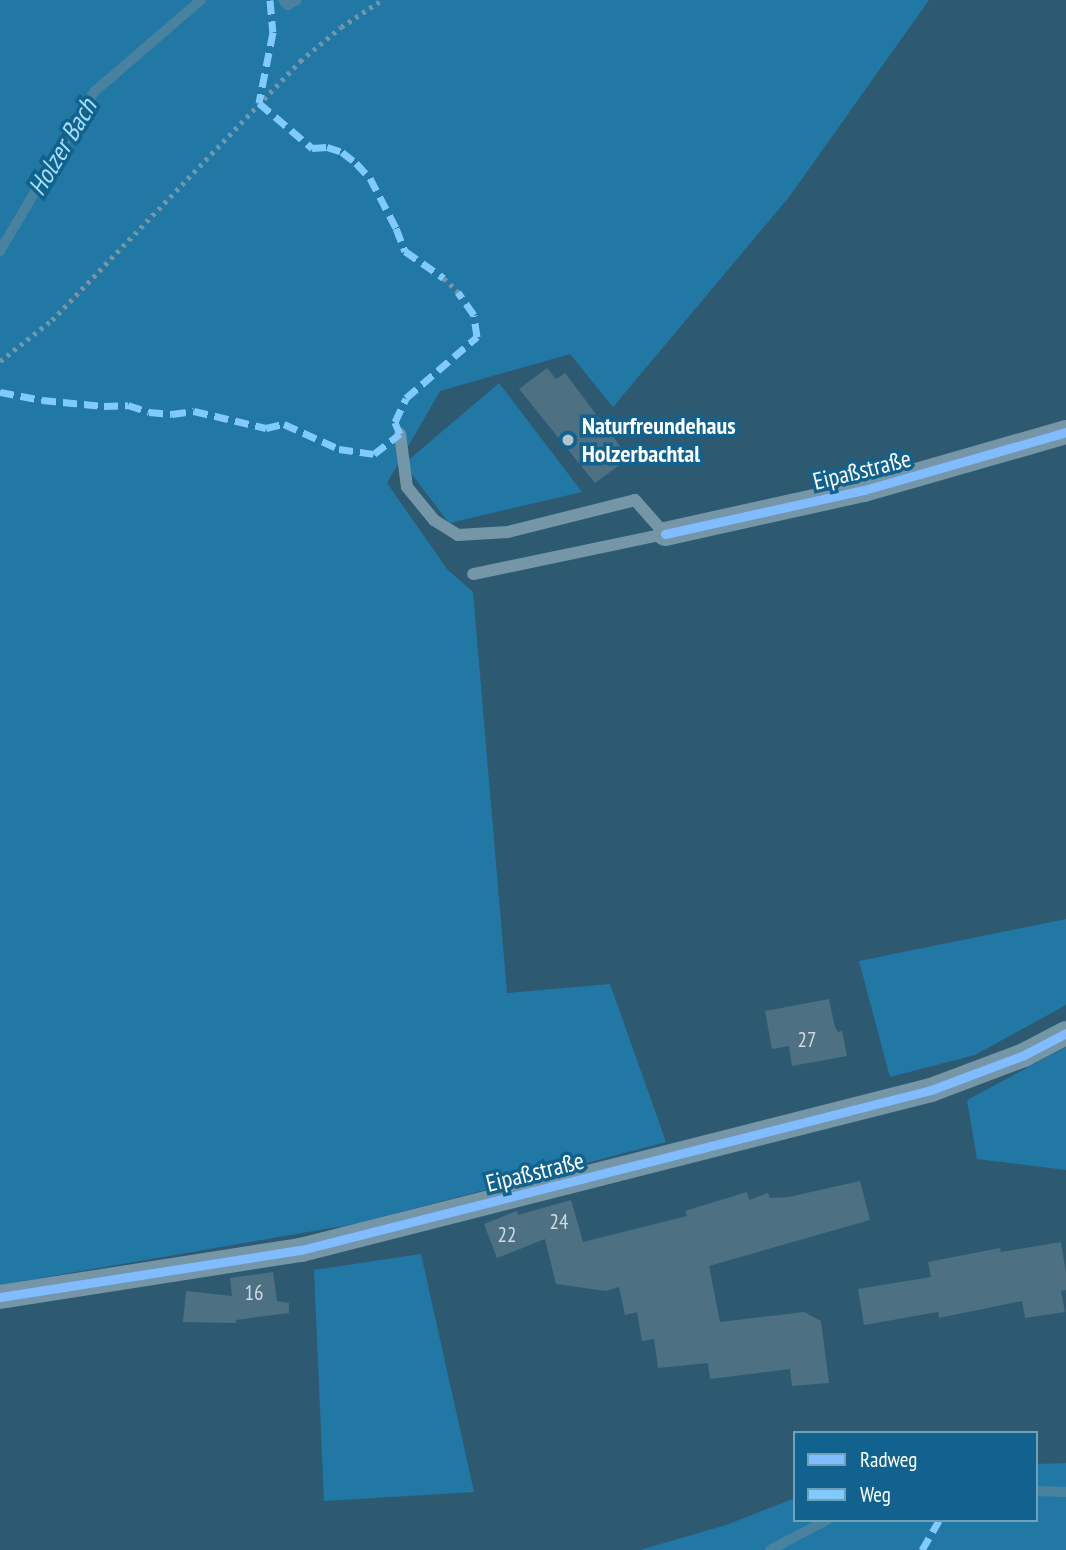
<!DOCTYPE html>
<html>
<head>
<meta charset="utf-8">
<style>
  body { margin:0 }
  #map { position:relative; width:1066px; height:1550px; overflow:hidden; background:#2e5a71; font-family:"PT Sans Narrow",sans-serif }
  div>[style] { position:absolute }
  .green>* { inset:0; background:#2278a4 }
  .stream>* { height:10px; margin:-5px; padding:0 5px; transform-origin:5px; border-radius:5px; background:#48829f }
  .building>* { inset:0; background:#4d7083 }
  .path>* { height:4.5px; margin-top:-2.25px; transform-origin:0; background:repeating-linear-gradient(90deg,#7596a6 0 3.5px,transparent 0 8.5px) }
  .lane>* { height:12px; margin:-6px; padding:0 6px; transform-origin:6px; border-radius:6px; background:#7596a6 }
  .street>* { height:24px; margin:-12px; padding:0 12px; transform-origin:12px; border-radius:12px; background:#7596a6 }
  .quiet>* { height:7px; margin-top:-3.5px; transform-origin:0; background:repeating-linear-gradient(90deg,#80caff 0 14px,transparent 0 21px) }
  .cycleway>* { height:9px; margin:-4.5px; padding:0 4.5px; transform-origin:4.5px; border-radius:4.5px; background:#80bcff }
  .dots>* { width:19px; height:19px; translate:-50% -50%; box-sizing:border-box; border:4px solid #11628e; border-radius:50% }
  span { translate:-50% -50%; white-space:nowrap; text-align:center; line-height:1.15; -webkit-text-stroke:7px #11628e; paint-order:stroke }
  .number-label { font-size:21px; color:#d2dbe0 }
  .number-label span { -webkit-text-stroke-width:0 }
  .poi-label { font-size:24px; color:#fff; font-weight:700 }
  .left { translate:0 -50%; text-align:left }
  .street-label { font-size:24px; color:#fff }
  .water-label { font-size:26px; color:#a7def9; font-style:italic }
  .legend { position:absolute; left:793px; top:1431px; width:245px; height:91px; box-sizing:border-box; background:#11628e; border:2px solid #70a1bb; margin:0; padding:9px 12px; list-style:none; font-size:21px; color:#fff }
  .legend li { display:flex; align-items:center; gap:14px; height:35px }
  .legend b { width:35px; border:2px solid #70a1bb }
</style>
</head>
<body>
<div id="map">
  <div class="green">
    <div style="clip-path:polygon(0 0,929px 0,789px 197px,613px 407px,570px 354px,440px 391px,387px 483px,447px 569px,473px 592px,507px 993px,610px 984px,666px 1142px,355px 1224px,0 1285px)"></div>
    <div style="clip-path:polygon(499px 383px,582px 492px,449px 523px,404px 464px)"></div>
    <div style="clip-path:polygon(1066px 919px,1066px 1005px,975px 1055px,890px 1077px,859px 961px)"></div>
    <div style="clip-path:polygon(1066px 1047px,1066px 1170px,977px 1159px,967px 1100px)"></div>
    <div style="clip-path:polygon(421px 1254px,474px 1492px,324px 1501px,314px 1270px)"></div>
    <div style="clip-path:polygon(1066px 1463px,1066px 1550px,640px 1550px,726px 1525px,795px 1498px,795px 1520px,1036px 1520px,1036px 1464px)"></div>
  </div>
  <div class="stream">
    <div style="left:283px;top:0;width:7px;rotate:45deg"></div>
    <div style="left:288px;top:5px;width:10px;rotate:-29deg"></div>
    <div style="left:0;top:251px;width:185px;rotate:-59.4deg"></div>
    <div style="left:94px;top:92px;width:141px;rotate:-40.7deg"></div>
    <div style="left:1036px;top:1491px;width:30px;rotate:2deg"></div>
    <div style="left:770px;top:1550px;width:64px;rotate:-27.8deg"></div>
  </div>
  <div class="building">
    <div style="clip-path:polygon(547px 368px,556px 379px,565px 373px,629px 458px,595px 483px,519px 389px)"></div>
    <div style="clip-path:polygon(829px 999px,835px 1027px,838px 1032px,842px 1031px,847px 1056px,792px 1066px,789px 1046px,772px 1049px,765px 1011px)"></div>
    <div style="clip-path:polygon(860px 1181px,870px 1220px,709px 1266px,720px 1322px,804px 1312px,821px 1321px,829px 1383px,792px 1386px,790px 1369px,710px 1379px,708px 1363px,658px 1368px,654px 1339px,642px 1341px,637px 1312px,625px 1315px,619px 1287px,606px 1291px,556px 1284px,545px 1239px,497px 1258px,484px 1224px,517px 1211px,518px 1215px,571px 1200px,583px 1242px,687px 1216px,685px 1211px,747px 1192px,749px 1200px,768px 1193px,770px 1198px,789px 1197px)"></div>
    <div style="clip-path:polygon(1061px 1242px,1066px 1273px,1066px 1290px,1061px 1291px,1065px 1312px,1025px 1318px,1022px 1301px,939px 1318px,938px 1312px,864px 1325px,858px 1289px,931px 1277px,928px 1262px,1000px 1248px,1001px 1252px)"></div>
    <div style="clip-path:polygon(273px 1272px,277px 1301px,289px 1303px,289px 1313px,236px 1320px,236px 1323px,183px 1322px,186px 1291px,232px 1296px,230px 1278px)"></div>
  </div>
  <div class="path">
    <div style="left:444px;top:278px;width:20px;rotate:45deg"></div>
    <div style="left:0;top:361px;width:66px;rotate:-38.3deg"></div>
    <div style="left:52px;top:320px;width:359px;rotate:-46.2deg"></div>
    <div style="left:300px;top:61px;width:53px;rotate:-39.7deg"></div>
    <div style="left:341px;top:27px;width:49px;rotate:-33.4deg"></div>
  </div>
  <div class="lane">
    <div style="left:400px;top:434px;width:53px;rotate:82.5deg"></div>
    <div style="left:407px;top:487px;width:43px;rotate:50.7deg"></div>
    <div style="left:434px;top:520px;width:28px;rotate:32deg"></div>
    <div style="left:458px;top:535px;width:50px;rotate:-3.4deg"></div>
    <div style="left:508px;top:532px;width:131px;rotate:-14.1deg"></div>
    <div style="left:635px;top:500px;width:45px;rotate:48.6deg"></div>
    <div style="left:665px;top:534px;width:196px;rotate:168.2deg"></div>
  </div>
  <div class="street">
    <div style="left:665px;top:534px;width:204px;rotate:-12.5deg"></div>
    <div style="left:864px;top:490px;width:210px;rotate:-16deg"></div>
    <div style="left:0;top:1297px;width:305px;rotate:-8.9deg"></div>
    <div style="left:301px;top:1250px;width:650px;rotate:-14.25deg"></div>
    <div style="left:931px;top:1090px;width:99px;rotate:-20.6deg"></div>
    <div style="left:1024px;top:1055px;width:47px;rotate:-27.6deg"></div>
  </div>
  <div class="quiet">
    <div style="left:270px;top:0;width:32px;rotate:85deg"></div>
    <div style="left:273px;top:32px;width:72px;rotate:101.2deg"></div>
    <div style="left:259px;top:103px;width:70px;rotate:40.3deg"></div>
    <div style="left:312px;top:148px;width:15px;rotate:-4deg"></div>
    <div style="left:327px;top:147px;width:16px;rotate:18deg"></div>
    <div style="left:342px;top:152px;width:18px;rotate:38deg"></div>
    <div style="left:356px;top:163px;width:21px;rotate:47deg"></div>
    <div style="left:370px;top:178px;width:56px;rotate:62.5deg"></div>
    <div style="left:396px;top:228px;width:25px;rotate:69deg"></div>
    <div style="left:405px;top:251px;width:47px;rotate:34.7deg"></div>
    <div style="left:0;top:392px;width:43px;rotate:10.8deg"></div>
    <div style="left:42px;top:400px;width:62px;rotate:5.5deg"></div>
    <div style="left:104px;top:406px;width:24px;rotate:-2deg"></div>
    <div style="left:128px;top:405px;width:22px;rotate:18deg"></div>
    <div style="left:149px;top:412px;width:23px;rotate:5deg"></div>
    <div style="left:172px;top:414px;width:22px;rotate:-8deg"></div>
    <div style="left:194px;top:411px;width:74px;rotate:13.3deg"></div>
    <div style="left:266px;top:428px;width:18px;rotate:-13deg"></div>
    <div style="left:284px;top:424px;width:60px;rotate:24.4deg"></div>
    <div style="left:339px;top:449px;width:35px;rotate:8deg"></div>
    <div style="left:374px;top:454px;width:33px;rotate:-38deg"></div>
    <div style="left:400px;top:434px;width:13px;rotate:-113deg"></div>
    <div style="left:395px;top:422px;width:26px;rotate:-65deg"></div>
    <div style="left:406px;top:398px;width:94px;rotate:-40.7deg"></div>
    <div style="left:477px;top:337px;width:22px;rotate:-98deg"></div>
    <div style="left:474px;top:315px;width:28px;rotate:-125deg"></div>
    <div style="left:922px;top:1550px;width:34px;rotate:-60deg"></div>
  </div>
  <div class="cycleway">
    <div style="left:665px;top:534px;width:204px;rotate:-12.5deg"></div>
    <div style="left:864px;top:490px;width:210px;rotate:-16deg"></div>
    <div style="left:0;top:1297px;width:305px;rotate:-8.9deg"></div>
    <div style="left:301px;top:1250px;width:650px;rotate:-14.25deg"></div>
    <div style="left:931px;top:1090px;width:99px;rotate:-20.6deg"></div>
    <div style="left:1024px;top:1055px;width:47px;rotate:-27.6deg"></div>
  </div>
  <div class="dots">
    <div style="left:568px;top:440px;background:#b6c5cd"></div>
  </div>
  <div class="number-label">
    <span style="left:807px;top:1040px">27</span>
    <span style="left:559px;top:1222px">24</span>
    <span style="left:507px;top:1235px">22</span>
    <span style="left:254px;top:1293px">16</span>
  </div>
  <div class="poi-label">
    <span class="left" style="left:582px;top:440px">Naturfreundehaus<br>Holzerbachtal</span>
  </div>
  <div class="street-label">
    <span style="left:862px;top:470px;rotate:-14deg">Eipaßstraße</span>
    <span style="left:535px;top:1172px;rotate:-14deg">Eipaßstraße</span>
  </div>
  <div class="water-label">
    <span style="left:62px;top:147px;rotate:-59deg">Holzer Bach</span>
  </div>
  <ul class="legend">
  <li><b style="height:9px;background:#80bcff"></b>Radweg</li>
  <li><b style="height:9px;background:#80caff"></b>Weg</li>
  </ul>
</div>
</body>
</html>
